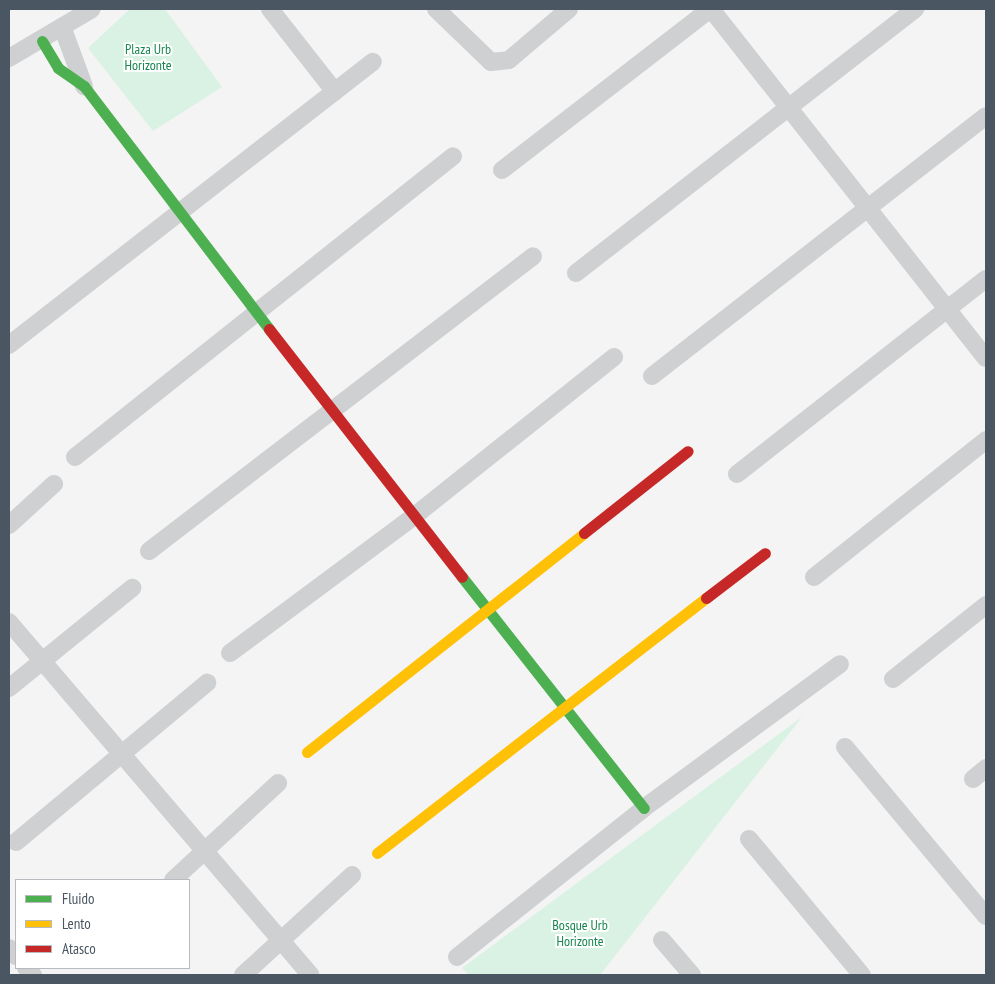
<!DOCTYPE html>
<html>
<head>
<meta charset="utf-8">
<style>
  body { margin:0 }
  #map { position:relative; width:995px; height:984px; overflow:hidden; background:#f4f4f4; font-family:"PT Sans Narrow",sans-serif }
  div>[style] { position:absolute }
  .green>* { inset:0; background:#d9f2e3 }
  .street>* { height:18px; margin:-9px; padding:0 9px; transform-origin:9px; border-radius:9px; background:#ced0d2 }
  .fast>* { height:11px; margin:-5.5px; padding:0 5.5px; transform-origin:5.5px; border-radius:5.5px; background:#4caf50 }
  .slow>* { height:11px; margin:-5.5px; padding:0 5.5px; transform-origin:5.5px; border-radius:5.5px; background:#ffc107 }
  .jam>* { height:11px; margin:-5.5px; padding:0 5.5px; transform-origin:5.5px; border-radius:5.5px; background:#c62828 }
  span { translate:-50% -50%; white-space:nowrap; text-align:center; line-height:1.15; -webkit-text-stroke:4px #fff; paint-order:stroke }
  .park-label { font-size:14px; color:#17864f }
  .frame { position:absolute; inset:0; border:10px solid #4a5661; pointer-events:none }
  .legend { position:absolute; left:15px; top:879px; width:175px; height:90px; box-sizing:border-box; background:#fff; border:1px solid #b7bbc0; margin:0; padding:6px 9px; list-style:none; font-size:15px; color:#4a5661 }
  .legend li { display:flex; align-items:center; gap:10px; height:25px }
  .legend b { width:25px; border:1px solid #b7bbc0 }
</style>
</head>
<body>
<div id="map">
  <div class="green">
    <div style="clip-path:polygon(130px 9px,165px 9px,222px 87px,153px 131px,88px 48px)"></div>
    <div style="clip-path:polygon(802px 717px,600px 975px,469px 975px,462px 968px)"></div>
  </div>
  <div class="street">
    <div style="left:270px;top:9px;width:105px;rotate:51.9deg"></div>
    <div style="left:436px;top:9px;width:76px;rotate:43.9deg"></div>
    <div style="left:491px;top:62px;width:18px;rotate:-6deg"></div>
    <div style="left:509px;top:60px;width:79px;rotate:-40.4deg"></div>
    <div style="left:711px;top:9px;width:444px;rotate:51.8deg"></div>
    <div style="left:63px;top:29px;width:61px;rotate:69.8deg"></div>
    <div style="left:9px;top:58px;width:96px;rotate:-30.6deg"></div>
    <div style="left:502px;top:170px;width:263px;rotate:-37.7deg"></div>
    <div style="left:576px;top:273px;width:430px;rotate:-37.9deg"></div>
    <div style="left:9px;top:345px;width:461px;rotate:-37.9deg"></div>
    <div style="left:652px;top:376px;width:423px;rotate:-37.9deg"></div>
    <div style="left:75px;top:457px;width:483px;rotate:-38.5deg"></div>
    <div style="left:737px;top:474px;width:316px;rotate:-38.1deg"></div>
    <div style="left:9px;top:525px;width:61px;rotate:-42.3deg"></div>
    <div style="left:149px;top:551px;width:484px;rotate:-37.5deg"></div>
    <div style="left:814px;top:577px;width:220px;rotate:-38.5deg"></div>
    <div style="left:9px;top:622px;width:464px;rotate:49.5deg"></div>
    <div style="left:230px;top:653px;width:228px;rotate:-36.6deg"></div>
    <div style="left:413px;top:517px;width:257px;rotate:-38.5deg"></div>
    <div style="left:893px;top:679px;width:119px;rotate:-38.5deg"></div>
    <div style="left:9px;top:688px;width:159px;rotate:-39.1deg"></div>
    <div style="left:845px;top:747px;width:220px;rotate:50.2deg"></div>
    <div style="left:973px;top:779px;width:17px;rotate:-40deg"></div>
    <div style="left:749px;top:839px;width:177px;rotate:50.3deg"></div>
    <div style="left:16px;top:842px;width:249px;rotate:-39.8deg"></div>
    <div style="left:173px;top:880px;width:143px;rotate:-42.7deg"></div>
    <div style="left:662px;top:940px;width:46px;rotate:49.4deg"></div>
    <div style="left:9px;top:948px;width:11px;rotate:49deg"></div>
    <div style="left:457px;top:957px;width:239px;rotate:-38.5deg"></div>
    <div style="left:644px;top:808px;width:243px;rotate:-36.3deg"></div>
    <div style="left:26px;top:968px;width:10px;rotate:45deg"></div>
    <div style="left:243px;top:975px;width:148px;rotate:-42.5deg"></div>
  </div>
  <div class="fast">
    <div style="left:42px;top:41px;width:31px;rotate:59deg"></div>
    <div style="left:58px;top:68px;width:32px;rotate:35deg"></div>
    <div style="left:84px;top:86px;width:305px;rotate:52.7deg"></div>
    <div style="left:462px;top:577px;width:294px;rotate:51.8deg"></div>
  </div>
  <div class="slow">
    <div style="left:307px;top:752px;width:353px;rotate:-38.3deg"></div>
    <div style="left:377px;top:853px;width:416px;rotate:-37.8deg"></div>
  </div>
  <div class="jam">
    <div style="left:269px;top:329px;width:314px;rotate:52.1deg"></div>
    <div style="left:584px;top:533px;width:132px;rotate:-38.3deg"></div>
    <div style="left:706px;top:598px;width:74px;rotate:-37.3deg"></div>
  </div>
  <div class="park-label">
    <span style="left:148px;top:57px">Plaza Urb<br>Horizonte</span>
    <span style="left:580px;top:933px">Bosque Urb<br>Horizonte</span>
  </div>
  <div class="frame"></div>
  <ul class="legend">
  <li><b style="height:6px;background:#4caf50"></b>Fluido</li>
  <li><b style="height:6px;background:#ffc107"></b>Lento</li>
  <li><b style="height:6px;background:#c62828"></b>Atasco</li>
  </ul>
</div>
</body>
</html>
